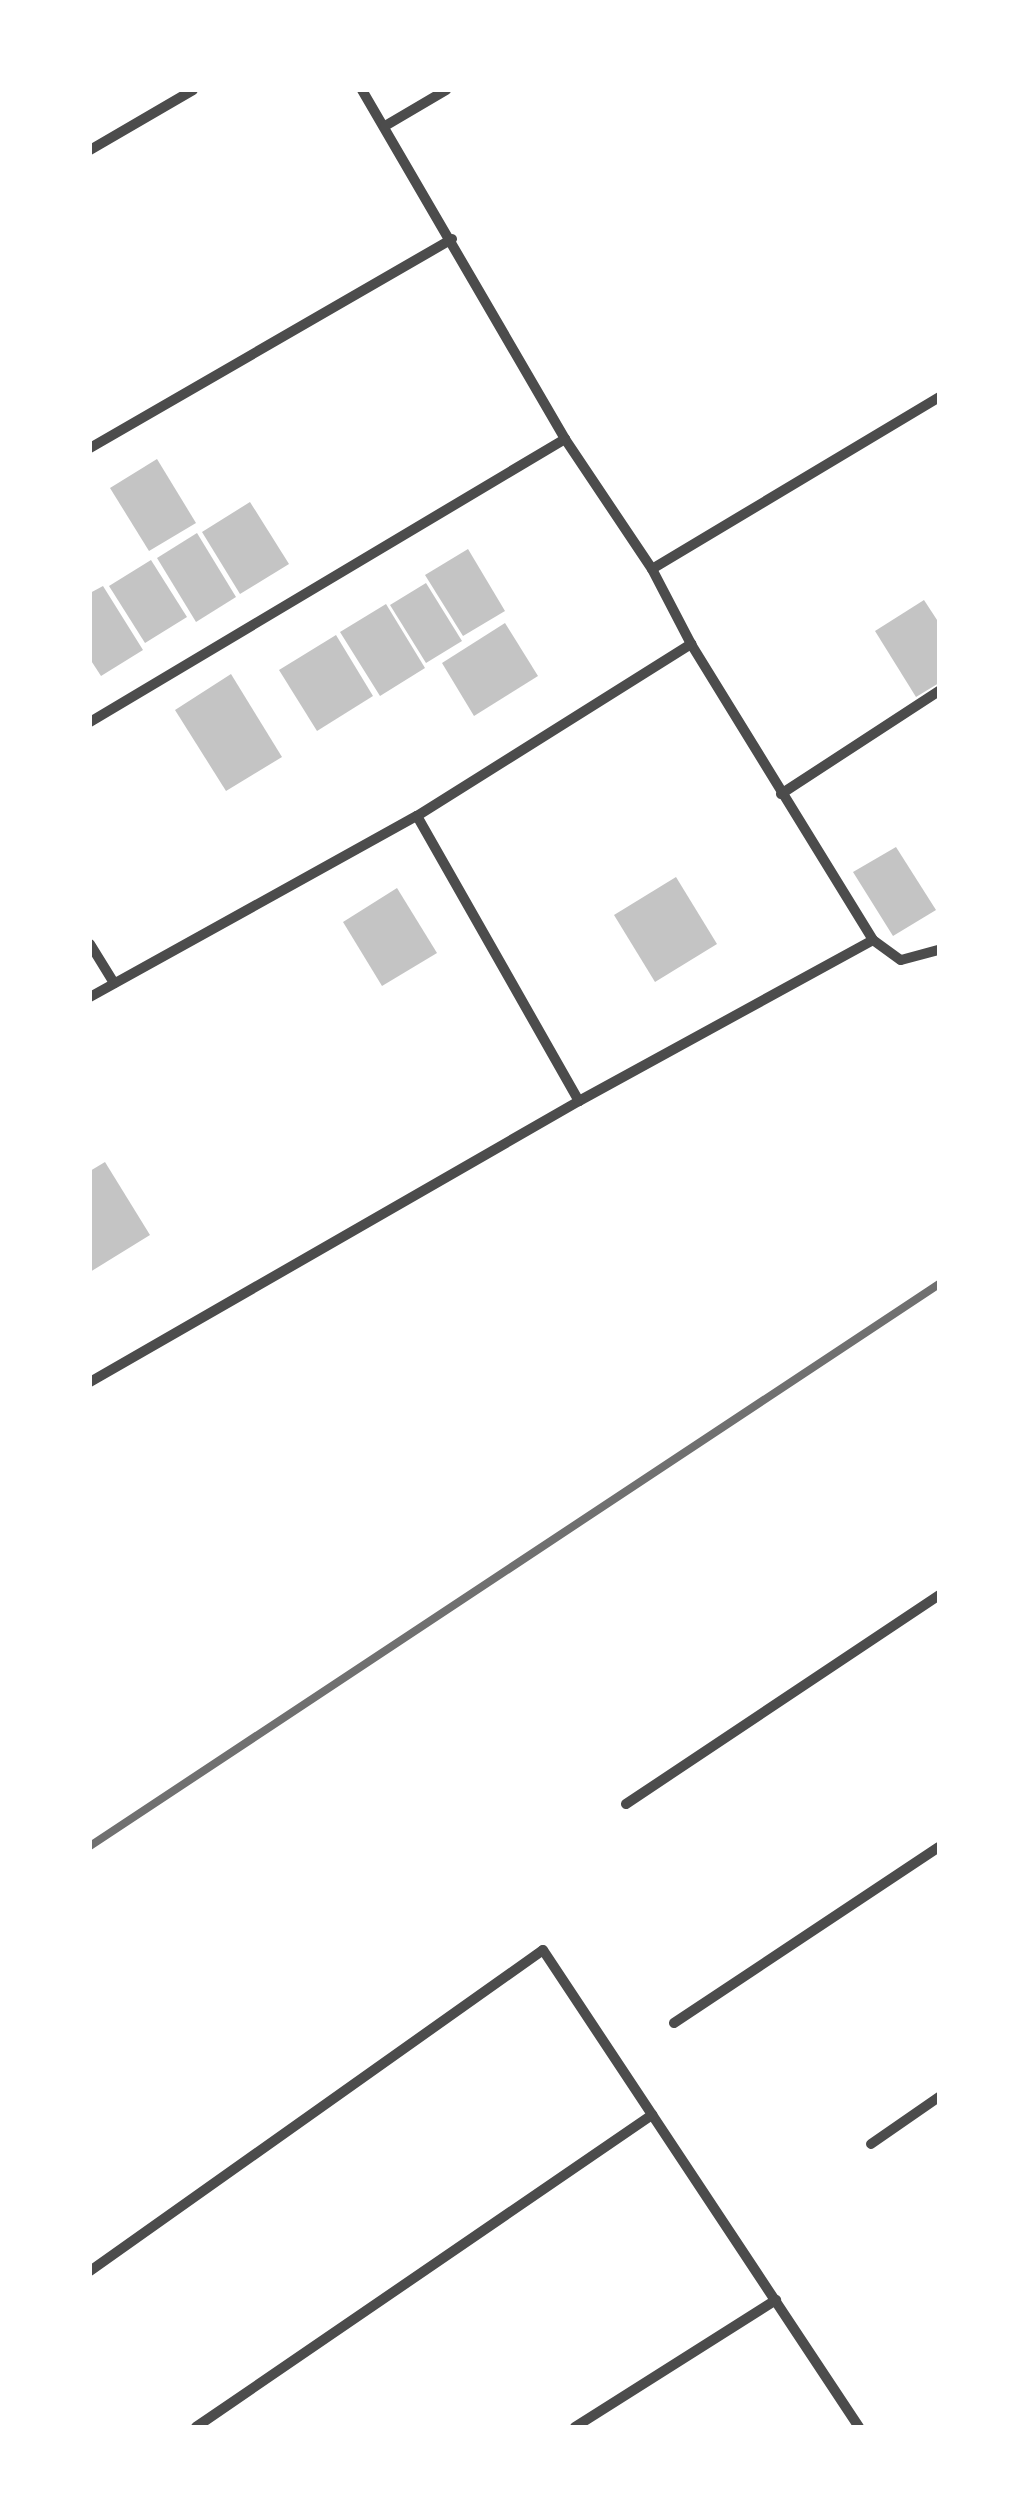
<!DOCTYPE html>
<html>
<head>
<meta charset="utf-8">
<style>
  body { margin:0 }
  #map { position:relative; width:1029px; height:2517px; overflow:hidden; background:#fff; font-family:"Zilla Slab",serif }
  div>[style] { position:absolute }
  .building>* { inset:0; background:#c4c4c4 }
  .minor>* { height:10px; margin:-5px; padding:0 5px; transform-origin:5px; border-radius:5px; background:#4c4c4c }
  .rail>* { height:8px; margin:-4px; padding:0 4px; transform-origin:4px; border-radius:4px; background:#707070 }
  span { translate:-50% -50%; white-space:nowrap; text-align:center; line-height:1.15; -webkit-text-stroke:8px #fff; paint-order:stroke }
  .frame { position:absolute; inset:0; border:92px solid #fff; pointer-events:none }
</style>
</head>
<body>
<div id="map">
  <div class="building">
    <div style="clip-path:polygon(157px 459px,196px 523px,149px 551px,110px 488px)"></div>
    <div style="clip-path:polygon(250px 502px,289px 564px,240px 594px,202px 532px)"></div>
    <div style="clip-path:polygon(197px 533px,236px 597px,196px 622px,157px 558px)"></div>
    <div style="clip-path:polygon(468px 549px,505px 611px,463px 636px,425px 575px)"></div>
    <div style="clip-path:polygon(151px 560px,187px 617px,145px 643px,109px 586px)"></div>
    <div style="clip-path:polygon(426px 583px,462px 641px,426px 663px,390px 605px)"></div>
    <div style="clip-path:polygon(103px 586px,143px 650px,101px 676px,90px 659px,90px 593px)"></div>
    <div style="clip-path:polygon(924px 600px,939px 623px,939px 683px,916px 697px,875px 631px)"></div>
    <div style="clip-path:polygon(386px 604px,425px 668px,380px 696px,340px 632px)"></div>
    <div style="clip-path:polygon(505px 623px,538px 676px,474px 716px,442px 663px)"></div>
    <div style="clip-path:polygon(336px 635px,373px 696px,317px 731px,279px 670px)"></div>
    <div style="clip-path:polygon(231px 674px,282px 757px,226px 791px,175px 710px)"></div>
    <div style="clip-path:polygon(896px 847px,936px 910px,893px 936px,853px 872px)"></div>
    <div style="clip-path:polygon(676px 877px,717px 944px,655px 982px,614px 915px)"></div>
    <div style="clip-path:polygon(397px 888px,437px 953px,382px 986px,343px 922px)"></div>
    <div style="clip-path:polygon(105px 1162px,150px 1235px,90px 1272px,90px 1171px)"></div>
  </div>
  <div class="minor">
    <div style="left:362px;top:90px;width:404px;rotate:59.8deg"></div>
    <div style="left:565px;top:439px;width:156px;rotate:56.2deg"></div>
    <div style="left:652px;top:569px;width:85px;rotate:62.5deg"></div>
    <div style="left:691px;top:644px;width:347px;rotate:58.4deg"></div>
    <div style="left:873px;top:940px;width:34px;rotate:36deg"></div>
    <div style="left:901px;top:960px;width:39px;rotate:-15deg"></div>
    <div style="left:385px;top:126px;width:71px;rotate:-30.5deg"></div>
    <div style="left:90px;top:150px;width:119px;rotate:-30.2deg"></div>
    <div style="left:90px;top:448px;width:418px;rotate:-30deg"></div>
    <div style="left:652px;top:569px;width:335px;rotate:-30.9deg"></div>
    <div style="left:90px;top:722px;width:553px;rotate:-30.79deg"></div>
    <div style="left:781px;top:794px;width:189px;rotate:-33.1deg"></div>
    <div style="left:417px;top:816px;width:328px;rotate:60.4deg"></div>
    <div style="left:90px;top:944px;width:46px;rotate:58.4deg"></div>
    <div style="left:90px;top:997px;width:374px;rotate:-29deg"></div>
    <div style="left:417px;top:816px;width:324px;rotate:-32.1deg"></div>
    <div style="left:90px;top:1382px;width:564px;rotate:-29.88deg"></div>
    <div style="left:579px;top:1101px;width:335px;rotate:-28.7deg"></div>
    <div style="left:626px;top:1804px;width:376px;rotate:-33.7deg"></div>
    <div style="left:674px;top:2023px;width:318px;rotate:-33.6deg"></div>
    <div style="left:871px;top:2144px;width:83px;rotate:-34.7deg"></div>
    <div style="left:90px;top:2271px;width:555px;rotate:-35.32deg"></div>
    <div style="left:543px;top:1950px;width:572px;rotate:56.48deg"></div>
    <div style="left:196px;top:2427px;width:553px;rotate:-34.38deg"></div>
    <div style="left:575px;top:2427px;width:238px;rotate:-32.3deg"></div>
  </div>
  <div class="rail">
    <div style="left:90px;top:1846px;width:1018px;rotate:-33.5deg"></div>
  </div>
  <div class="frame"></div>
</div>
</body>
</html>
